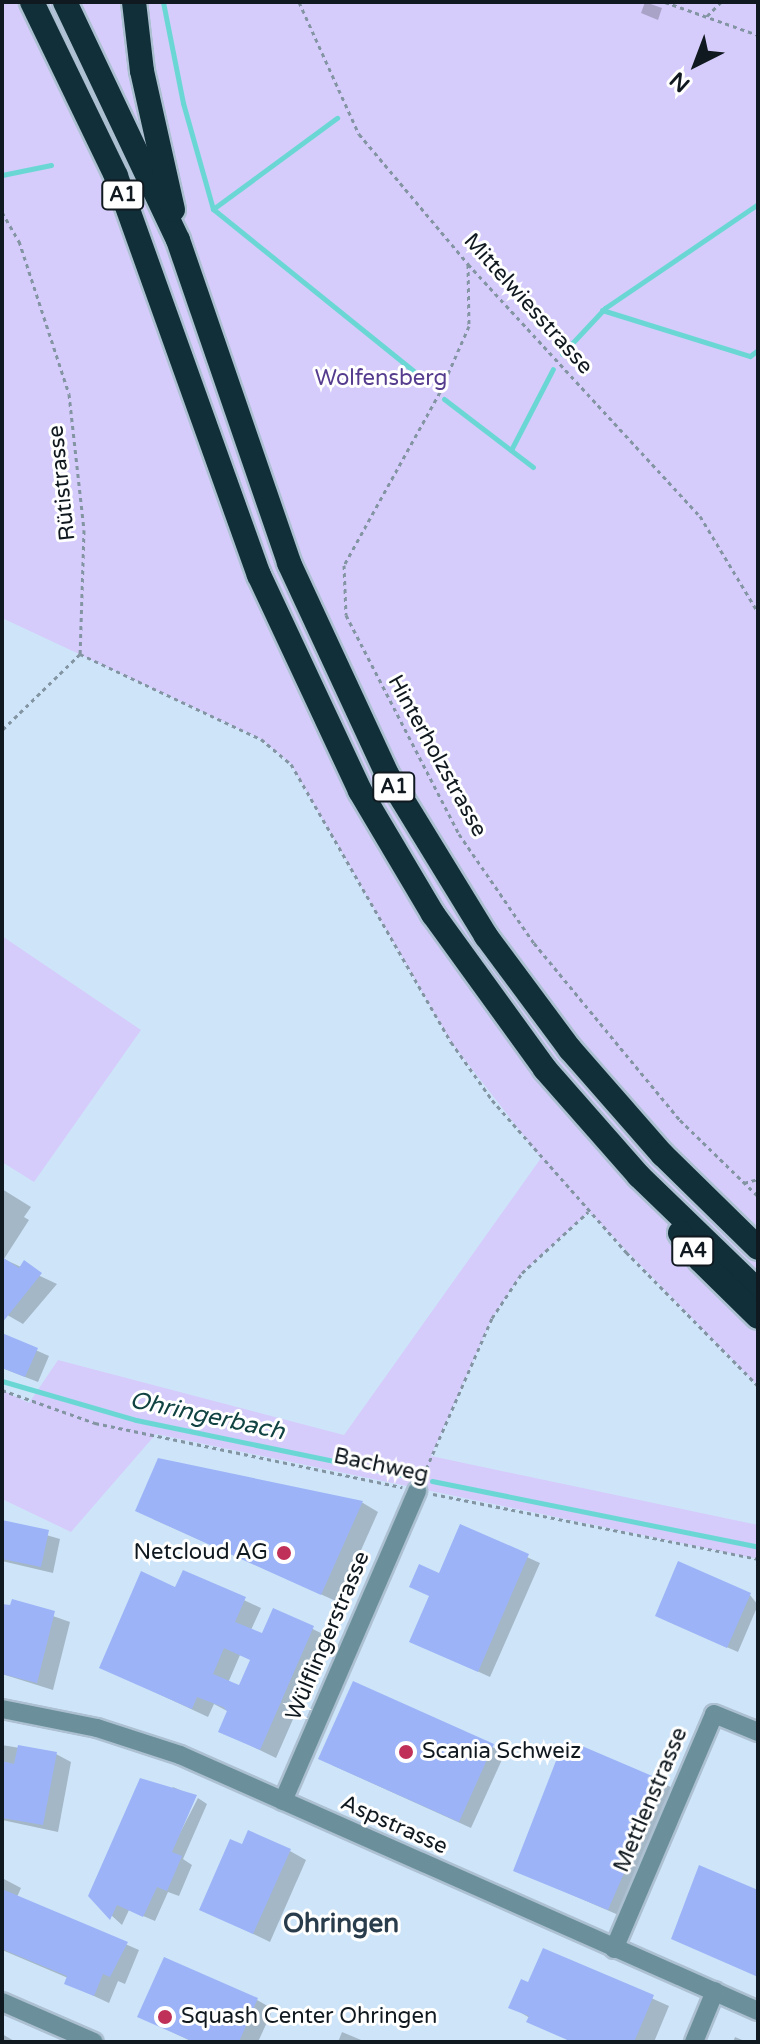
<!DOCTYPE html>
<html>
<head>
<meta charset="utf-8">
<style>
  body { margin:0 }
  #map { position:relative; width:760px; height:2044px; overflow:hidden; background:#cee5f9; font-family:"Varela Round",sans-serif }
  div>[style] { position:absolute }
  .green>* { inset:0; background:#d5ccfb }
  .shadow>* { inset:0; background:#0003 }
  .stream>* { height:5px; margin:-2.5px; padding:0 2.5px; transform-origin:2.5px; border-radius:2.5px; background:#6bd7d5 }
  .building>* { inset:0; background:#9cb4f7 }
  .path>* { height:3px; margin-top:-1.5px; transform-origin:0; background:repeating-linear-gradient(90deg,#8394a2 0 4px,transparent 0 8px) }
  .roads { filter:drop-shadow(2px 0 #acc0d2) drop-shadow(-2px 0 #acc0d2) drop-shadow(0 2px #acc0d2) drop-shadow(0 -2px #acc0d2) }
  .minor>* { height:18px; margin:-9px; padding:0 9px; transform-origin:9px; border-radius:9px; background:#6b909c }
  .motorway>* { height:24px; margin:-12px; padding:0 12px; transform-origin:12px; border-radius:12px; background:#102f38 }
  .dots>* { width:22px; height:22px; translate:-50% -50%; box-sizing:border-box; border:4px solid #fff; border-radius:50% }
  span { translate:-50% -50%; white-space:nowrap; text-align:center; line-height:1.15; -webkit-text-stroke:6px #fff; paint-order:stroke }
  .shield-label span { padding:2px 6px; background:#fff; border:2px solid; border-radius:6px; -webkit-text-stroke-width:0 }
  .shield-label { font-size:20px; color:#10191f; font-weight:700 }
  .street-label { font-size:22px; color:#10191f }
  .park-label { font-size:22px; color:#553c8e }
  .poi-label { font-size:22px; color:#10191f }
  .right { translate:-100% -50%; text-align:right }
  .left { translate:0 -50%; text-align:left }
  .water-label { font-size:24px; color:#114343; font-style:italic }
  .quarter-label { font-size:26px; color:#293c4b; font-weight:700 }
  .frame { position:absolute; inset:0; border:4px solid #10191f; pointer-events:none }
  .north { position:absolute; left:656px; top:24px; width:80px; height:80px; -webkit-text-stroke:6px #fff; paint-order:stroke; rotate:222deg; font-size:22px; font-weight:700; line-height:32px; text-align:center; color:#10191f }
  .north::after { content:''; display:block; margin:auto; width:28px; height:36px; background:#10191f; clip-path:polygon(50% 0,100% 100%,50% 72%,0 100%) }
</style>
</head>
<body>
<div id="map">
  <div class="green">
    <div style="clip-path:polygon(2px 2px,758px 2px,758px 1386px,589px 1212px,522px 1273px,492px 1318px,431px 1456px,758px 1525px,758px 1559px,156px 1434px,71px 1532px,2px 1499px,2px 1390px,29px 1403px,58px 1360px,344px 1435px,541px 1158px,451px 1042px,291px 764px,261px 739px,2px 618px)"></div>
    <div style="clip-path:polygon(2px 936px,141px 1030px,34px 1182px,2px 1162px)"></div>
  </div>
  <div class="shadow">
    <div style="clip-path:polygon(645px 2px,662px 8px,658px 20px,641px 13px)"></div>
    <div style="clip-path:polygon(2px 1189px,31px 1207px,24px 1217px,29px 1220px,4px 1259px,57px 1284px,23px 1324px,2px 1312px)"></div>
    <div style="clip-path:polygon(2px 1335px,49px 1356px,38px 1382px,2px 1368px)"></div>
    <div style="clip-path:polygon(159px 1461px,363px 1503px,378px 1512px,338px 1602px,153px 1519px)"></div>
    <div style="clip-path:polygon(2px 1522px,60px 1539px,53px 1573px,2px 1561px)"></div>
    <div style="clip-path:polygon(461px 1527px,540px 1563px,490px 1677px,411px 1641px)"></div>
    <div style="clip-path:polygon(evenodd,184px 1572px,261px 1608px,251px 1630px,263px 1635px,274px 1610px,329px 1637px,276px 1758px,221px 1731px,229px 1712px,214px 1704px,208px 1717px,101px 1667px,176px 1589px,184px 1572px,240px 1655px,252px 1660px,240px 1687px,228px 1683px,240px 1655px)"></div>
    <div style="clip-path:polygon(750px 1595px,758px 1605px,738px 1652px,667px 1621px)"></div>
    <div style="clip-path:polygon(13px 1602px,70px 1622px,53px 1690px,2px 1674px,2px 1606px,12px 1607px)"></div>
    <div style="clip-path:polygon(354px 1683px,505px 1753px,471px 1828px,332px 1765px)"></div>
    <div style="clip-path:polygon(2px 1745px,56px 1754px,71px 1762px,58px 1832px,2px 1820px)"></div>
    <div style="clip-path:polygon(663px 1783px,678px 1791px,623px 1917px,515px 1870px)"></div>
    <div style="clip-path:polygon(173px 1787px,194px 1796px,166px 1860px,198px 1798px,207px 1804px,183px 1859px,192px 1865px,179px 1896px,168px 1892px,155px 1921px,129px 1910px,122px 1925px,90px 1896px)"></div>
    <div style="clip-path:polygon(243px 1847px,290px 1851px,306px 1860px,270px 1942px,201px 1909px)"></div>
    <div style="clip-path:polygon(2px 1878px,21px 1888px,17px 1897px,139px 1950px,125px 1984px,118px 1981px,109px 2003px,66px 1983px,68px 1978px,2px 1950px)"></div>
    <div style="clip-path:polygon(544px 1950px,669px 2006px,654px 2042px,571px 2042px,511px 2007px,529px 1984px)"></div>
    <div style="clip-path:polygon(257px 2000px,273px 2009px,258px 2042px,193px 2042px,140px 2017px)"></div>
    <div style="clip-path:polygon(342px 2032px,366px 2042px,338px 2042px)"></div>
    <div style="clip-path:polygon(2px 2034px,16px 2042px,2px 2042px)"></div>
    <div style="clip-path:polygon(735px 2037px,747px 2042px,733px 2042px)"></div>
  </div>
  <div class="stream">
    <div style="left:163px;top:2px;width:103px;rotate:78.8deg"></div>
    <div style="left:183px;top:103px;width:110px;rotate:74.2deg"></div>
    <div style="left:213px;top:209px;width:154px;rotate:-36.3deg"></div>
    <div style="left:2px;top:175px;width:50px;rotate:-11.5deg"></div>
    <div style="left:213px;top:209px;width:277px;rotate:38.9deg"></div>
    <div style="left:602px;top:310px;width:155px;rotate:17.3deg"></div>
    <div style="left:750px;top:356px;width:10px;rotate:-37deg"></div>
    <div style="left:562px;top:354px;width:63px;rotate:-46.9deg"></div>
    <div style="left:605px;top:308px;width:185px;rotate:-34.2deg"></div>
    <div style="left:444px;top:399px;width:112px;rotate:37.4deg"></div>
    <div style="left:511px;top:450px;width:91px;rotate:-62.6deg"></div>
    <div style="left:2px;top:1381px;width:140px;rotate:16.2deg"></div>
    <div style="left:136px;top:1420px;width:277px;rotate:11.7deg"></div>
    <div style="left:432px;top:1481px;width:333px;rotate:11.4deg"></div>
  </div>
  <div class="building">
    <div style="clip-path:polygon(2px 1257px,19px 1268px,24px 1260px,42px 1273px,2px 1323px)"></div>
    <div style="clip-path:polygon(2px 1333px,38px 1348px,25px 1377px,2px 1368px)"></div>
    <div style="clip-path:polygon(158px 1458px,363px 1501px,321px 1595px,135px 1511px)"></div>
    <div style="clip-path:polygon(2px 1520px,49px 1530px,41px 1567px,2px 1559px)"></div>
    <div style="clip-path:polygon(460px 1524px,529px 1554px,478px 1672px,409px 1642px,429px 1596px,409px 1587px,419px 1564px,439px 1573px)"></div>
    <div style="clip-path:polygon(678px 1561px,751px 1593px,727px 1648px,655px 1616px)"></div>
    <div style="clip-path:polygon(evenodd,183px 1570px,246px 1597px,235px 1622px,262px 1633px,273px 1608px,314px 1626px,260px 1750px,218px 1732px,227px 1711px,223px 1707px,197px 1697px,192px 1709px,99px 1668px,141px 1571px,175px 1587px,183px 1570px,224px 1648px,250px 1660px,239px 1685px,213px 1674px,224px 1648px)"></div>
    <div style="clip-path:polygon(12px 1599px,55px 1611px,37px 1683px,2px 1674px,2px 1604px,10px 1605px)"></div>
    <div style="clip-path:polygon(353px 1681px,494px 1744px,459px 1822px,318px 1759px)"></div>
    <div style="clip-path:polygon(575px 1743px,664px 1781px,608px 1910px,513px 1871px,561px 1748px,571px 1752px)"></div>
    <div style="clip-path:polygon(18px 1745px,57px 1752px,43px 1825px,2px 1818px,2px 1761px,14px 1764px)"></div>
    <div style="clip-path:polygon(140px 1778px,197px 1795px,172px 1852px,182px 1856px,167px 1891px,157px 1887px,143px 1917px,117px 1905px,110px 1920px,88px 1896px)"></div>
    <div style="clip-path:polygon(248px 1830px,291px 1849px,253px 1934px,199px 1910px,230px 1839px,242px 1844px)"></div>
    <div style="clip-path:polygon(699px 1865px,758px 1890px,758px 1977px,671px 1939px)"></div>
    <div style="clip-path:polygon(2px 1889px,128px 1942px,110px 1977px,103px 1974px,94px 1996px,64px 1984px,67px 1976px,2px 1949px)"></div>
    <div style="clip-path:polygon(543px 1948px,654px 1995px,634px 2042px,572px 2042px,526px 2022px,529px 2016px,508px 2008px,521px 1979px,528px 1982px)"></div>
    <div style="clip-path:polygon(164px 1957px,258px 1998px,239px 2042px,194px 2042px,137px 2017px)"></div>
  </div>
  <div class="path">
    <div style="left:299px;top:2px;width:145px;rotate:65.6deg"></div>
    <div style="left:359px;top:134px;width:170px;rotate:50deg"></div>
    <div style="left:468px;top:264px;width:343px;rotate:47.4deg"></div>
    <div style="left:700px;top:516px;width:112px;rotate:58.9deg"></div>
    <div style="left:665px;top:2px;width:99px;rotate:19.5deg"></div>
    <div style="left:707px;top:16px;width:20px;rotate:-45deg"></div>
    <div style="left:2px;top:212px;width:34px;rotate:60deg"></div>
    <div style="left:19px;top:241px;width:161px;rotate:71.9deg"></div>
    <div style="left:69px;top:394px;width:137px;rotate:83.7deg"></div>
    <div style="left:84px;top:530px;width:124px;rotate:91.8deg"></div>
    <div style="left:80px;top:654px;width:109px;rotate:135.7deg"></div>
    <div style="left:468px;top:264px;width:62px;rotate:89.1deg"></div>
    <div style="left:469px;top:326px;width:72px;rotate:113.7deg"></div>
    <div style="left:440px;top:392px;width:198px;rotate:119deg"></div>
    <div style="left:344px;top:565px;width:50px;rotate:87.7deg"></div>
    <div style="left:346px;top:615px;width:246px;rotate:62.7deg"></div>
    <div style="left:459px;top:834px;width:132px;rotate:55.5deg"></div>
    <div style="left:534px;top:943px;width:229px;rotate:50.5deg"></div>
    <div style="left:680px;top:1120px;width:109px;rotate:44.3deg"></div>
    <div style="left:80px;top:654px;width:200px;rotate:25.2deg"></div>
    <div style="left:261px;top:739px;width:39px;rotate:40deg"></div>
    <div style="left:291px;top:764px;width:321px;rotate:60.1deg"></div>
    <div style="left:451px;top:1042px;width:71px;rotate:54.7deg"></div>
    <div style="left:492px;top:1100px;width:203px;rotate:48.6deg"></div>
    <div style="left:626px;top:1252px;width:188px;rotate:45.4deg"></div>
    <div style="left:744px;top:1183px;width:15px;rotate:-16deg"></div>
    <div style="left:2px;top:1390px;width:99px;rotate:19.5deg"></div>
    <div style="left:95px;top:1423px;width:314px;rotate:11.8deg"></div>
    <div style="left:423px;top:1476px;width:172px;rotate:-66.4deg"></div>
    <div style="left:492px;top:1318px;width:54px;rotate:-56.3deg"></div>
    <div style="left:522px;top:1273px;width:90px;rotate:-42.7deg"></div>
    <div style="left:433px;top:1494px;width:331px;rotate:11.3deg"></div>
  </div>
  <div class="roads">
    <div class="minor">
      <div style="left:2px;top:1709px;width:97px;rotate:11.3deg"></div>
      <div style="left:97px;top:1728px;width:87px;rotate:18deg"></div>
      <div style="left:180px;top:1755px;width:632px;rotate:23.89deg"></div>
      <div style="left:283px;top:1801px;width:338px;rotate:-66.6deg"></div>
      <div style="left:614px;top:1949px;width:255px;rotate:-66.9deg"></div>
      <div style="left:714px;top:1714px;width:48px;rotate:22.2deg"></div>
      <div style="left:2px;top:2002px;width:100px;rotate:23.5deg"></div>
      <div style="left:694px;top:2042px;width:55px;rotate:-67.6deg"></div>
    </div>
    <div class="motorway">
      <div style="left:32px;top:2px;width:193px;rotate:64.2deg"></div>
      <div style="left:116px;top:176px;width:424px;rotate:70.3deg"></div>
      <div style="left:259px;top:575px;width:238px;rotate:64.9deg"></div>
      <div style="left:360px;top:791px;width:143px;rotate:59.3deg"></div>
      <div style="left:433px;top:914px;width:191px;rotate:54.1deg"></div>
      <div style="left:545px;top:1069px;width:142px;rotate:48.7deg"></div>
      <div style="left:639px;top:1176px;width:165px;rotate:44deg"></div>
      <div style="left:65px;top:2px;width:263px;rotate:64.6deg"></div>
      <div style="left:178px;top:240px;width:342px;rotate:71deg"></div>
      <div style="left:289px;top:563px;width:235px;rotate:65.1deg"></div>
      <div style="left:388px;top:776px;width:188px;rotate:58.5deg"></div>
      <div style="left:486px;top:936px;width:141px;rotate:53.4deg"></div>
      <div style="left:570px;top:1049px;width:140px;rotate:48.8deg"></div>
      <div style="left:662px;top:1154px;width:134px;rotate:44.4deg"></div>
      <div style="left:134px;top:2px;width:69px;rotate:83.4deg"></div>
      <div style="left:142px;top:71px;width:142px;rotate:77.4deg"></div>
      <div style="left:680px;top:1233px;width:34px;rotate:53deg"></div>
      <div style="left:700px;top:1260px;width:81px;rotate:44.5deg"></div>
    </div>
  </div>
  <div class="dots">
    <div style="left:284px;top:1553px;background:#c03159"></div>
    <div style="left:406px;top:1752px;background:#c03159"></div>
    <div style="left:165px;top:2017px;background:#c03159"></div>
  </div>
  <div class="shield-label">
    <span style="left:123px;top:195px">A1</span>
    <span style="left:394px;top:787px">A1</span>
    <span style="left:693px;top:1251px">A4</span>
  </div>
  <div class="street-label">
    <span style="left:528px;top:304px;rotate:48deg">Mittelwiesstrasse</span>
    <span style="left:62px;top:483px;rotate:-96deg">Rütistrasse</span>
    <span style="left:437px;top:756px;rotate:61deg">Hinterholzstrasse</span>
    <span style="left:381px;top:1466px;rotate:12deg">Bachweg</span>
    <span style="left:328px;top:1636px;rotate:-67deg">Wülflingerstrasse</span>
    <span style="left:651px;top:1800px;rotate:-67deg">Mettlenstrasse</span>
    <span style="left:394px;top:1825px;rotate:24deg">Aspstrasse</span>
  </div>
  <div class="park-label">
    <span style="left:381px;top:379px">Wolfensberg</span>
  </div>
  <div class="poi-label">
    <span class="right" style="left:268px;top:1553px">Netcloud AG</span>
    <span class="left" style="left:422px;top:1752px">Scania Schweiz</span>
    <span class="left" style="left:181px;top:2017px">Squash Center Ohringen</span>
  </div>
  <div class="water-label">
    <span style="left:207px;top:1416px;rotate:12deg">Ohringerbach</span>
  </div>
  <div class="quarter-label">
    <span style="left:341px;top:1924px">Ohringen</span>
  </div>
  <div class="frame"></div>
  <div class="north">N</div>
</div>
</body>
</html>
